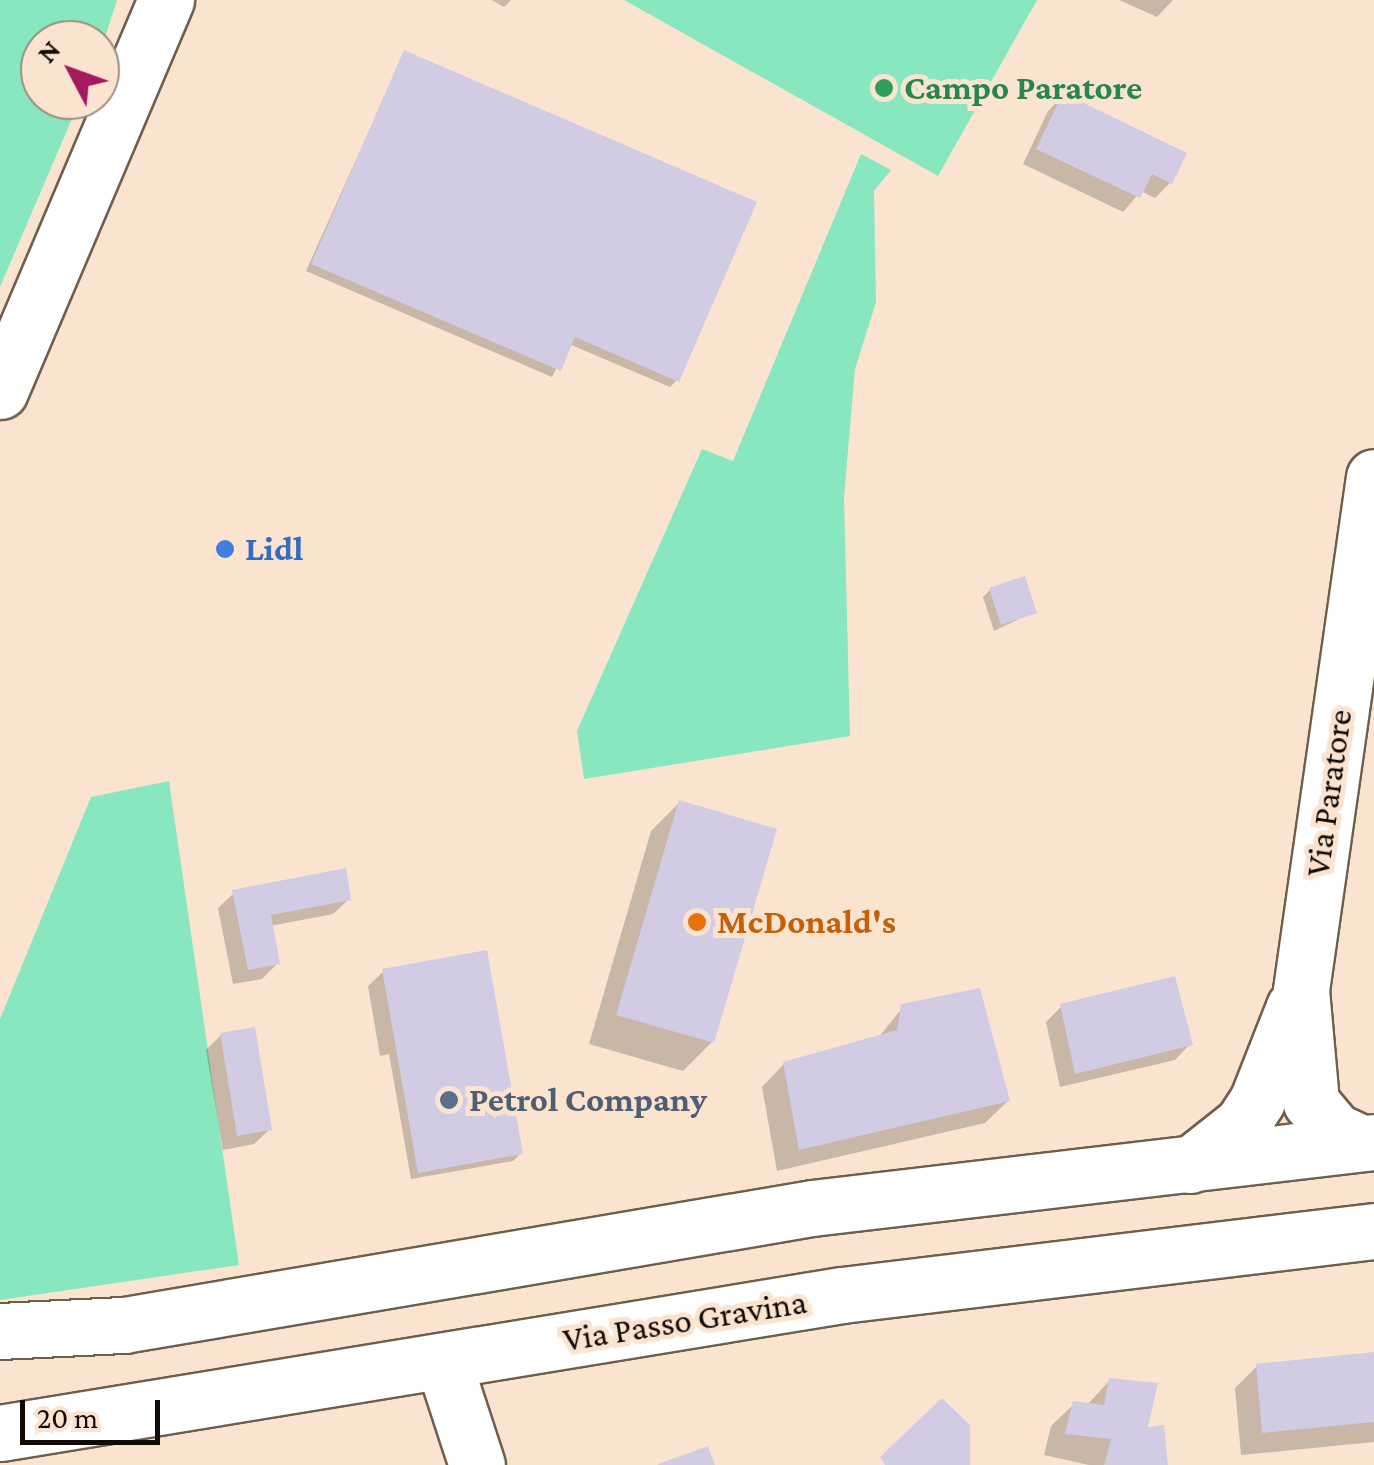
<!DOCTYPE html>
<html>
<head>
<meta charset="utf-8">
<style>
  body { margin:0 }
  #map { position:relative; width:1374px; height:1465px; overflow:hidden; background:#fae4d0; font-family:"Crimson Pro",serif }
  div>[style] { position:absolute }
  .green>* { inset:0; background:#89e7bf }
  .shadow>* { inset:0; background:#0003 }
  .building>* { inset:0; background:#d1cbe4 }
  .roads { filter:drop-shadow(2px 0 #705e4d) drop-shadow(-2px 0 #705e4d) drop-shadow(0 2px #705e4d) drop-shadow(0 -2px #705e4d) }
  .minor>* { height:55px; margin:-27.5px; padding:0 27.5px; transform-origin:27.5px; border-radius:27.5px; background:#fff }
  .major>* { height:55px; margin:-27.5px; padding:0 27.5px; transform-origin:27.5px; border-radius:27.5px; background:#fff }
  .dots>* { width:28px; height:28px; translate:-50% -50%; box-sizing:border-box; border:5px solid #fae4d0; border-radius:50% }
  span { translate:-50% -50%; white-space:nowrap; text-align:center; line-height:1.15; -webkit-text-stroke:10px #fae4d0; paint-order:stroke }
  .leisure-label { font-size:35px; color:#27864d; font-weight:700 }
  .left { translate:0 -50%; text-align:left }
  .shop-label { font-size:35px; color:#366cbe; font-weight:700 }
  .street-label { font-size:35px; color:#110a05 }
  .food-label { font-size:35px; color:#c56008; font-weight:700 }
  .service-label { font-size:35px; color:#4e5e75; font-weight:700 }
  .north { position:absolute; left:20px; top:20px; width:100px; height:100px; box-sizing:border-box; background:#fae4d0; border:2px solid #9d8d7f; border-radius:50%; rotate:311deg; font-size:28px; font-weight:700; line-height:40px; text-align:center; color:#110a05 }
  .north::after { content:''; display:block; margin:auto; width:35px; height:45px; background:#a5195f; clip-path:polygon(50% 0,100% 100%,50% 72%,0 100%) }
  .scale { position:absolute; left:20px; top:1400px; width:140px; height:45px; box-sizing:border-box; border:5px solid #110a05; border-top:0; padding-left:12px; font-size:30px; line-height:35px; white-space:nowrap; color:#110a05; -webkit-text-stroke:8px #fae4d0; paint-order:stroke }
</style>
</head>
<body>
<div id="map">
  <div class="green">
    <div style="clip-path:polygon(0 0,117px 0,100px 53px,100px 40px,40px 40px,40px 100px,80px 100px,0 287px)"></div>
    <div style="clip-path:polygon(624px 0,1037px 0,938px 176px)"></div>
    <div style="clip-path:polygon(861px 154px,891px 170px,874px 191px,876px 302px,855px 369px,844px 497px,850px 736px,584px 779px,577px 731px,702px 449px,733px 461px)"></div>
    <div style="clip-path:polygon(169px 781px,239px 1265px,0 1300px,0 1019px,91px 797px)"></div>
  </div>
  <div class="shadow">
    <div style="clip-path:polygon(492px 0,511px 0,504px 7px)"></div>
    <div style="clip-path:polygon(1119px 0,1173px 0,1157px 17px)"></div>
    <div style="clip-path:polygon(404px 53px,677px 380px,670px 387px,569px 344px,552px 377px,306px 271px)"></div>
    <div style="clip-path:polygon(1063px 96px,1170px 183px,1155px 198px,1141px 191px,1123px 212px,1023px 164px,1048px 111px)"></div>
    <div style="clip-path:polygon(990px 590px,1034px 612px,994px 631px,983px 597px)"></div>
    <div style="clip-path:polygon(680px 802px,712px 1042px,683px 1071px,589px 1044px,651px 831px)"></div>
    <div style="clip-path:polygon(234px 893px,349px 899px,333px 914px,270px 926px,277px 964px,262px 979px,233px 984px,218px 908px)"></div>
    <div style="clip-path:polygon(384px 971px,520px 1154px,513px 1161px,411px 1179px,389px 1054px,380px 1056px,368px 986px)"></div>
    <div style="clip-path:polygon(903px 1007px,1008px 1101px,985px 1123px,777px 1171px,762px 1087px,784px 1064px,878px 1038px)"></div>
    <div style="clip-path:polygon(1061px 1007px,1190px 1044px,1175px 1060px,1060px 1087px,1046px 1022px)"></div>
    <div style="clip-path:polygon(221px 1035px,270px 1129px,254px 1144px,223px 1150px,206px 1050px)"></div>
    <div style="clip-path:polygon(1374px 1355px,1374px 1442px,1241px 1455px,1235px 1388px,1257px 1366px)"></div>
    <div style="clip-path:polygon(1110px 1380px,1144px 1430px,1166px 1465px,1089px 1465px,1044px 1455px,1051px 1426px,1074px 1404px,1087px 1405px)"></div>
  </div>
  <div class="building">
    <div style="clip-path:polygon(404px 50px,757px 202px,679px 382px,575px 337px,561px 371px,311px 264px)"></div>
    <div style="clip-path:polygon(1063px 93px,1187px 153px,1172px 184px,1152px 174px,1140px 198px,1036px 149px)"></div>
    <div style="clip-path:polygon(1025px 576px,1037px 613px,1001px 625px,989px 588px)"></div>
    <div style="clip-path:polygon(679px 800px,777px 829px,714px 1043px,616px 1015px)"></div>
    <div style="clip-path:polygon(346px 868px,351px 900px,271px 915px,280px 964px,248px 970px,232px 890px)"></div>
    <div style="clip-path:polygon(487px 950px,523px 1154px,418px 1173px,382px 969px)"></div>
    <div style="clip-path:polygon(1175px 976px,1193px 1045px,1075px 1074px,1060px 1004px)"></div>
    <div style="clip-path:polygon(980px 988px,1010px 1101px,799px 1150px,783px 1062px,897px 1030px,901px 1004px)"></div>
    <div style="clip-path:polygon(255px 1027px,272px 1130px,237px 1136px,220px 1033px)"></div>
    <div style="clip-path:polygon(1374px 1352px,1374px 1422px,1262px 1433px,1256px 1364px)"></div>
    <div style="clip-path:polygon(1109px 1378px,1158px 1383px,1148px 1427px,1164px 1425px,1168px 1465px,1104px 1465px,1111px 1439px,1065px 1434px,1073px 1401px,1104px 1405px)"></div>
    <div style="clip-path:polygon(942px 1398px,970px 1425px,970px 1465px,885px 1465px,880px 1457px)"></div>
    <div style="clip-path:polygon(708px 1446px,715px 1465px,658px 1465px,658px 1464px)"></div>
  </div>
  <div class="roads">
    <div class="minor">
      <div style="left:0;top:391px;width:425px;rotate:-67deg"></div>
      <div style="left:1361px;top:1143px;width:29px;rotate:-155deg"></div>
      <div style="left:1335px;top:1131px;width:38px;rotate:-130deg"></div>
      <div style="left:1311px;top:1102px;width:112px;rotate:-95.1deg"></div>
      <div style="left:1301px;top:990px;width:518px;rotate:-81.9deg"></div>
      <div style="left:1190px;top:1165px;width:66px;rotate:-38.3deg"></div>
      <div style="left:1242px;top:1124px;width:27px;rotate:-57deg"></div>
      <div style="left:1257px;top:1101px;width:101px;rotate:-68.5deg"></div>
      <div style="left:443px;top:1361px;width:109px;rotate:71.9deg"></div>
    </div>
    <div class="major">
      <div style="left:0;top:1331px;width:124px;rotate:-2.8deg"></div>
      <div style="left:124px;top:1325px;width:698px;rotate:-9.65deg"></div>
      <div style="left:812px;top:1208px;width:566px;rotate:-6.7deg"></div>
      <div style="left:0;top:1433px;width:853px;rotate:-9.31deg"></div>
      <div style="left:842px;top:1295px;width:536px;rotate:-6.86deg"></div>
    </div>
  </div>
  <div class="dots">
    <div style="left:884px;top:88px;background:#2e9e5b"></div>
    <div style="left:225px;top:549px;background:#3f7fe0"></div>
    <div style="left:697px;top:922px;background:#e8710a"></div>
    <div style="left:449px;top:1100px;background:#5c6f8a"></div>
  </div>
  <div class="leisure-label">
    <span class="left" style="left:904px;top:88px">Campo Paratore</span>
  </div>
  <div class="shop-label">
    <span class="left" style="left:245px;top:549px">Lidl</span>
  </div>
  <div class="street-label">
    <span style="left:1329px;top:793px;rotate:-82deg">Via Paratore</span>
    <span style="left:685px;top:1321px;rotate:-9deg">Via Passo Gravina</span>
  </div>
  <div class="food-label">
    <span class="left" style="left:717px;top:922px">McDonald's</span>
  </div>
  <div class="service-label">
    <span class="left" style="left:469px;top:1100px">Petrol Company</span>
  </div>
  <div class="north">N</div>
  <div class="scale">20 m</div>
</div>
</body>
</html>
